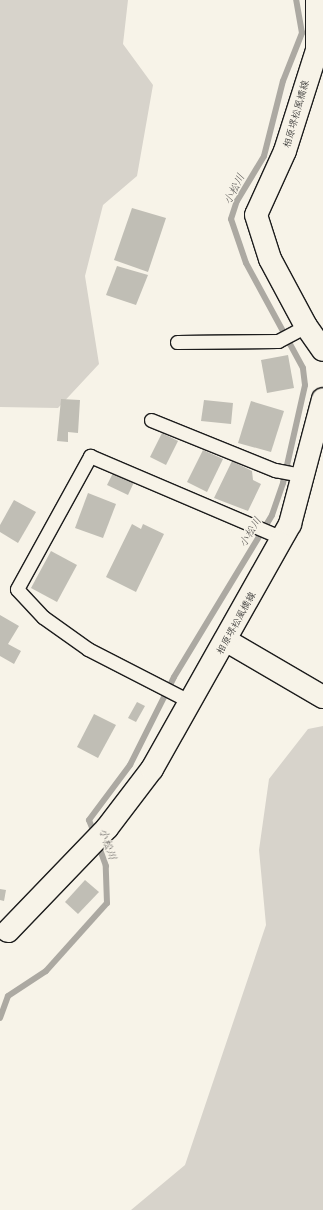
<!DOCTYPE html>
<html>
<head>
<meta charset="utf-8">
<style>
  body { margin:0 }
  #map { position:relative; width:323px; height:1210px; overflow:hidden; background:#f7f3e8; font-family:Mali,"Klee One",sans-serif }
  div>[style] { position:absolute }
  .green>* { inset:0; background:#d7d3cb }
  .stream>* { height:6px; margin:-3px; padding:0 3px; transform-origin:3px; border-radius:3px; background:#aca9a2 }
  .building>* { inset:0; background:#c0beb5 }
  .roads { filter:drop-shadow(1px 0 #1c1c1c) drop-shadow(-1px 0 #1c1c1c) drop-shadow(0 1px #1c1c1c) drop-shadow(0 -1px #1c1c1c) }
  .lane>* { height:13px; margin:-6.5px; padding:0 6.5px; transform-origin:6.5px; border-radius:6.5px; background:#f7f3e8 }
  .street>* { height:22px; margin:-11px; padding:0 11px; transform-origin:11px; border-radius:11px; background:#f7f3e8 }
  .secondary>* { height:22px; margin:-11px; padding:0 11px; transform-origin:11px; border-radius:11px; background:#f7f3e8 }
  span { translate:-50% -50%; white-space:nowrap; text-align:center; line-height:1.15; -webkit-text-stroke:3px #f7f3e8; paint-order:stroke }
  .street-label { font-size:10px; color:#1c1c1c }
  .water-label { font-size:11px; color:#565452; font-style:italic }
</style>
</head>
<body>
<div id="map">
  <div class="green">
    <div style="clip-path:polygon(0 0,128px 0,123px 44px,153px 85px,137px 176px,103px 205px,85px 276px,99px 364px,58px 408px,0 407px)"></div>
    <div style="clip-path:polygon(323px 726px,323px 1210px,131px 1210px,185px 1165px,266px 925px,259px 850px,269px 779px,308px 729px)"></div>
  </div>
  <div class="stream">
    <div style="left:95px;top:835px;width:16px;rotate:-112deg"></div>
    <div style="left:89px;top:820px;width:69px;rotate:-53.3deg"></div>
    <div style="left:130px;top:765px;width:98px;rotate:-63.4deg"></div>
    <div style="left:174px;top:677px;width:189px;rotate:-58.8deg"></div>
    <div style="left:272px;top:515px;width:34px;rotate:-71deg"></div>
    <div style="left:283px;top:483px;width:100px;rotate:-77.3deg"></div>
    <div style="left:305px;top:385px;width:17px;rotate:-97deg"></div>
    <div style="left:303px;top:368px;width:119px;rotate:-118.5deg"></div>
    <div style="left:246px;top:263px;width:46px;rotate:-108.8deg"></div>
    <div style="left:231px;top:219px;width:19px;rotate:-72deg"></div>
    <div style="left:237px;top:201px;width:52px;rotate:-59deg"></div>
    <div style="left:264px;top:156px;width:77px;rotate:-75.8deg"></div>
    <div style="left:283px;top:81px;width:52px;rotate:-68.4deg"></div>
    <div style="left:302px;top:33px;width:34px;rotate:-100deg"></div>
    <div style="left:0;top:1018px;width:23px;rotate:-70deg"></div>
    <div style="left:8px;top:996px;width:45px;rotate:-33.3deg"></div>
    <div style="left:46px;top:971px;width:91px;rotate:-48.1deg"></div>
    <div style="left:107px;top:903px;width:37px;rotate:-92deg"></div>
    <div style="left:106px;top:866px;width:23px;rotate:-110deg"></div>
  </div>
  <div class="building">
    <div style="clip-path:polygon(132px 208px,166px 218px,148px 272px,114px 260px)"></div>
    <div style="clip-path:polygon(117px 266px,148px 275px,136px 305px,106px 295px)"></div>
    <div style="clip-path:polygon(288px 355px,294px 388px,267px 393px,261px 360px)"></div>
    <div style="clip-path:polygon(61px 399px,80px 400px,78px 433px,68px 432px,68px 442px,57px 441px)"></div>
    <div style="clip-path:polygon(204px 400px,233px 403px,231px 424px,201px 421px)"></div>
    <div style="clip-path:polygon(251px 401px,284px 411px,271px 452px,238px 443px)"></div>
    <div style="clip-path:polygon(162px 433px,178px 441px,166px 465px,150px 457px)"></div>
    <div style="clip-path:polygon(203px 450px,223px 459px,207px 492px,187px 482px)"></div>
    <div style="clip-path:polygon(232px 461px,252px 471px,253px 480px,261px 484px,248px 511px,214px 498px)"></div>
    <div style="clip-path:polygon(115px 469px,136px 478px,128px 495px,107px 485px)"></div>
    <div style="clip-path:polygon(88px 493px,116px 504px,103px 538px,75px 528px)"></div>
    <div style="clip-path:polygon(14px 500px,36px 512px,18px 543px,0 532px,0 525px)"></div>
    <div style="clip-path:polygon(132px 524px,141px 529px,143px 524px,164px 534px,136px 592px,106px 577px)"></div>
    <div style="clip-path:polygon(51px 551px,77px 565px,57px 602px,31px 588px)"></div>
    <div style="clip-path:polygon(0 615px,19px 626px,8px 644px,21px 651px,14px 664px,0 656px)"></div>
    <div style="clip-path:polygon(137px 702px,145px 706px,136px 722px,128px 718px)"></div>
    <div style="clip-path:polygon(94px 714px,116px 725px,98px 758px,77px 747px)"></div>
    <div style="clip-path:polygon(85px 880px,99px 892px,78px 914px,65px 902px)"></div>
    <div style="clip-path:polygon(0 889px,6px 890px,4px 901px,0 900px)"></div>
  </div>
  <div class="roads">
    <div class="lane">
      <div style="left:177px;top:342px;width:101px;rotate:-0.6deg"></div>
      <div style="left:278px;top:341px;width:32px;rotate:-28deg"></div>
      <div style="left:151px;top:420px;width:134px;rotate:22deg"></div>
      <div style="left:275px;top:470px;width:31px;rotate:11deg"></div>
      <div style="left:191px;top:702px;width:116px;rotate:-152.8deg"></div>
      <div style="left:88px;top:649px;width:55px;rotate:-144.6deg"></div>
      <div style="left:43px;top:617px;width:38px;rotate:-133deg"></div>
      <div style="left:17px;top:589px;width:152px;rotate:-61.2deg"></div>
      <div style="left:90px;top:456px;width:209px;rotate:23.1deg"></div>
    </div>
    <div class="street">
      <div style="left:317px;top:0;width:50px;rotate:90deg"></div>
      <div style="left:317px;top:50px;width:106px;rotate:107.6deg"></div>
      <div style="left:285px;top:151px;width:70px;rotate:114.4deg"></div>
      <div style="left:256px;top:215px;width:46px;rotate:72.3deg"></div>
      <div style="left:270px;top:259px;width:76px;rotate:61.8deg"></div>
      <div style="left:306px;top:326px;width:29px;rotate:55deg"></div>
    </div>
    <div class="secondary">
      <div style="left:227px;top:641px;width:111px;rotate:30.3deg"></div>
      <div style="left:8px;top:931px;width:143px;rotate:-46.1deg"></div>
      <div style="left:107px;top:828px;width:74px;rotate:-52.7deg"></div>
      <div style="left:152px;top:769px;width:281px;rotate:-60.6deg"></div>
      <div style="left:290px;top:524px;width:129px;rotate:-75.2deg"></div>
    </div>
  </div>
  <div class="street-label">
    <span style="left:296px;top:114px;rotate:-74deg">相原堺松風橋線</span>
    <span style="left:236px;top:623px;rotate:-61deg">相原堺松風橋線</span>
  </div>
  <div class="water-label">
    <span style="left:234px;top:189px;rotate:-63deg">小松川</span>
    <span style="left:250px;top:532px;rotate:-59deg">小松川</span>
    <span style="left:108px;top:844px;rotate:71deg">小松川</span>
  </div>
</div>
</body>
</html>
